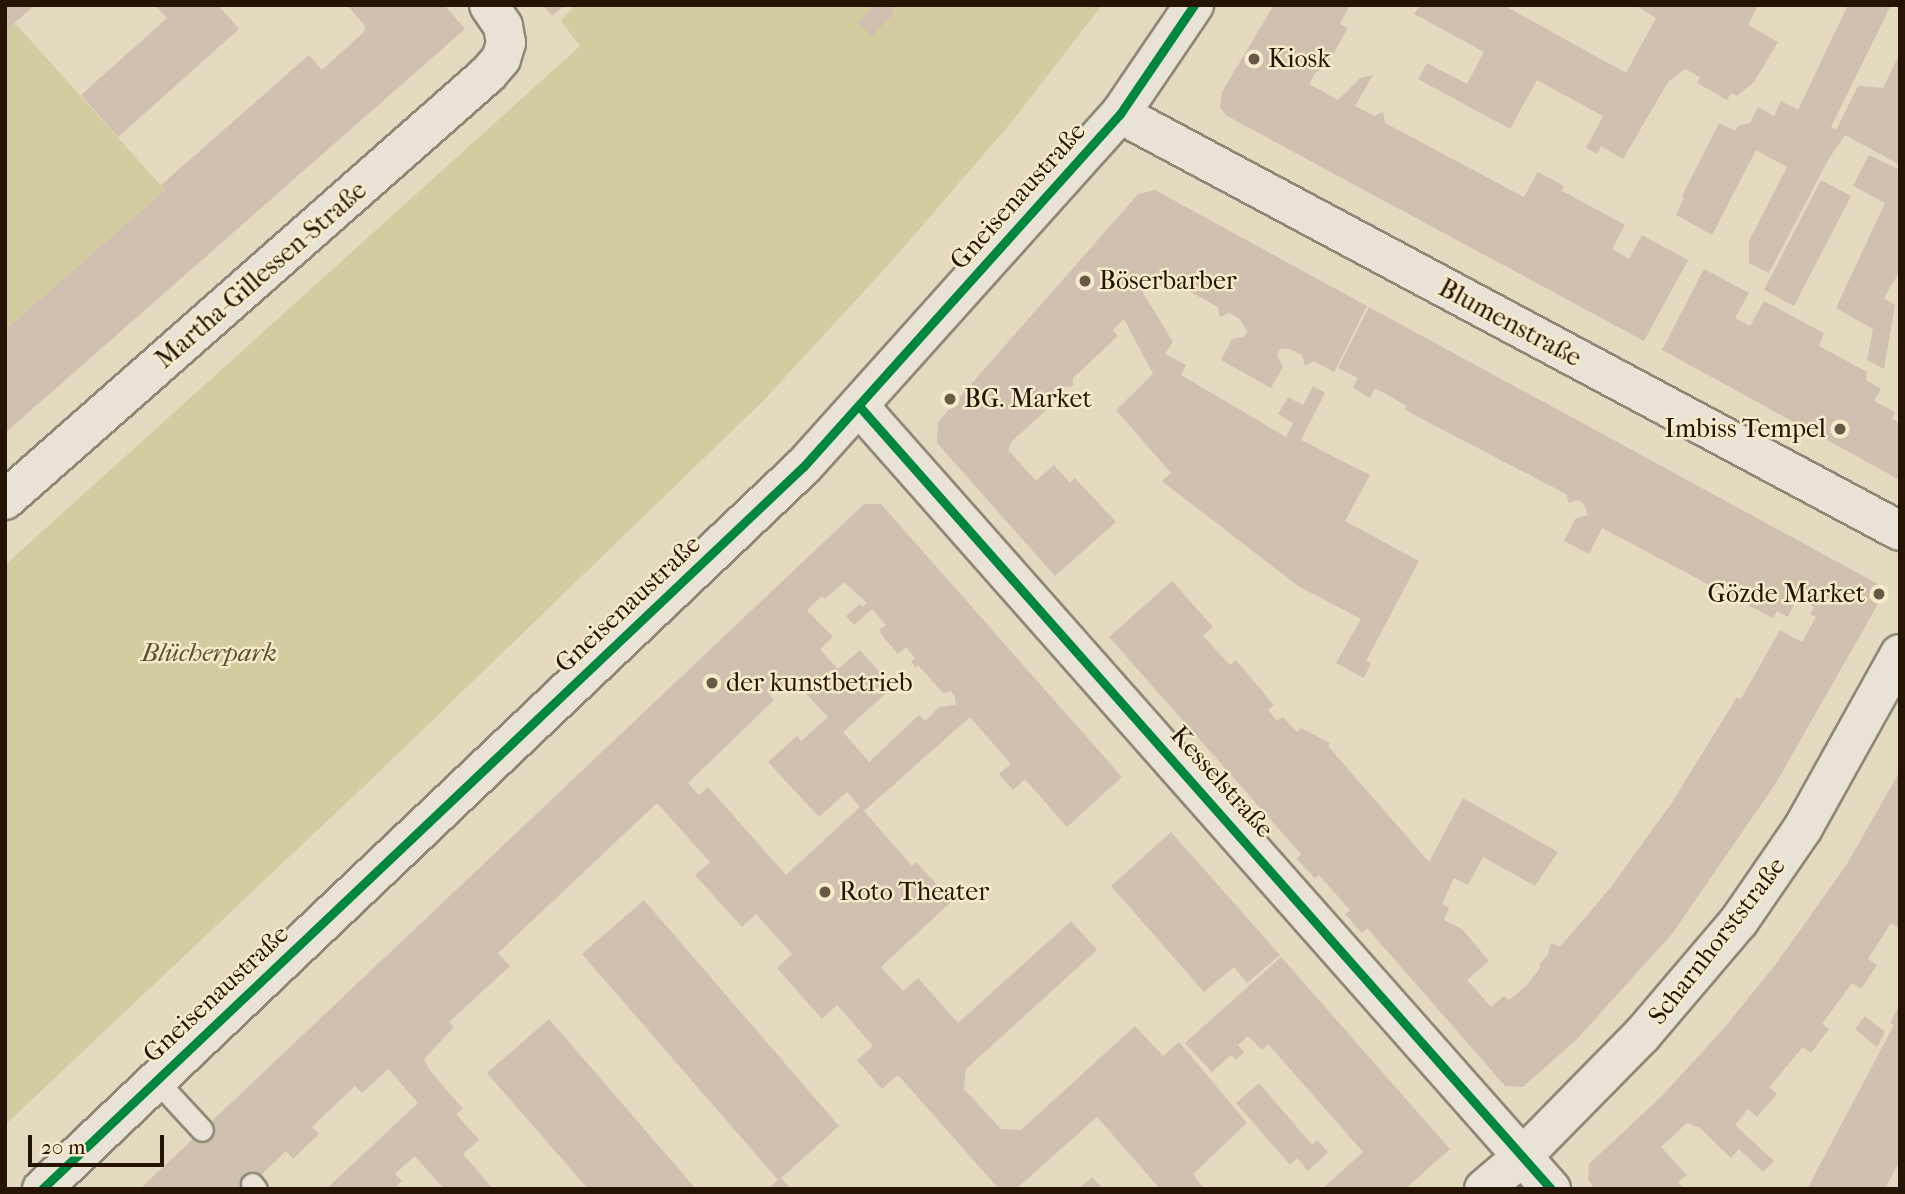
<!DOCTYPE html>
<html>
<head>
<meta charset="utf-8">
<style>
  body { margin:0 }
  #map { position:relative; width:1905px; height:1194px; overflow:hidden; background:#e4dac0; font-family:"IM FELL French Canon",serif }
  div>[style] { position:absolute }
  .green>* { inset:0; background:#d2cca0 }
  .building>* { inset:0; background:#d0c0b0 }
  .roads { filter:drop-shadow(2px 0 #8f8877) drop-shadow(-2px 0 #8f8877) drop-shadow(0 2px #8f8877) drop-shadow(0 -2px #8f8877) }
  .lane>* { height:21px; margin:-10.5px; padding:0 10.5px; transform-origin:10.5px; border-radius:10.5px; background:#e8e3d6 }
  .street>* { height:38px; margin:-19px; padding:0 19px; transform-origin:19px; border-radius:19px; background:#e8e3d6 }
  .cycleway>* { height:9px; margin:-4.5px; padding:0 4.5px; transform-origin:4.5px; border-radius:4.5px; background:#00873e }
  .dots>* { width:19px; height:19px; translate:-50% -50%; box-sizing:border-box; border:4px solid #f7ebcc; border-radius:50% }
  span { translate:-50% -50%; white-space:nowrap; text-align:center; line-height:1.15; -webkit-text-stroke:5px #f7ebcc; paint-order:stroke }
  .poi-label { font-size:26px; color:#251403 }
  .left { translate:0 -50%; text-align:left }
  .right { translate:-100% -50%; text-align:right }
  .street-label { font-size:26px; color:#251403 }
  .park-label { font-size:26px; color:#5c5031; font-style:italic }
  .frame { position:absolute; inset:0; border:7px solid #251403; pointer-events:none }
  .scale { position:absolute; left:28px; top:1135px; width:136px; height:32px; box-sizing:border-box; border:4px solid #251403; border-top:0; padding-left:9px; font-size:21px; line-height:24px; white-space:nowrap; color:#251403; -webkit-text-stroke:5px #f7ebcc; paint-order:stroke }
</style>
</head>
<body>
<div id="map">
  <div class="green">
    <div style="clip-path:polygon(575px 5px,1102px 5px,1014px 119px,891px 262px,763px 401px,378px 773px,5px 1125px,5px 565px,580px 46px,561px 21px)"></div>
    <div style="clip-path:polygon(15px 23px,165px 190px,5px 330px,5px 31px)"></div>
  </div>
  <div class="building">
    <div style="clip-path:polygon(5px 5px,35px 5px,5px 31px)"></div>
    <div style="clip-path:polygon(155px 5px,218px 5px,239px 29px,118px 137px,81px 95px,167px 18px)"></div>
    <div style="clip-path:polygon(347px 5px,444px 5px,465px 29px,5px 433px,5px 330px,165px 190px,161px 185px,309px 55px,322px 70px,364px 32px,365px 26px)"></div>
    <div style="clip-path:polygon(543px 5px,565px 5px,552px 16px)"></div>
    <div style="clip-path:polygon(875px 5px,888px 5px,895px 12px,872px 36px,858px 23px)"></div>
    <div style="clip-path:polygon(1274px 5px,1350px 5px,1340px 24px,1348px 28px,1325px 68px,1316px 72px,1309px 84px,1338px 100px,1360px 78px,1373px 75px,1355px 106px,1375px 116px,1383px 112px,1385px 123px,1524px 197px,1538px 172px,1564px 186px,1562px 191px,1625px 225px,1612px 249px,1629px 259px,1642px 235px,1688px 260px,1644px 341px,1227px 116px,1220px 108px,1222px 92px)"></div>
    <div style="clip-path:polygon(1420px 5px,1503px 5px,1626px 73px,1656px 18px,1635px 5px,1758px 5px,1748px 25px,1778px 42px,1754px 82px,1737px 96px,1731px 93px,1727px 100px,1697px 83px,1700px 77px,1685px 69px,1668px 82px,1623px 159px,1601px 146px,1597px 154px,1586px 148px,1603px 116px,1537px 80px,1510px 129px,1418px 79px,1427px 63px,1467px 84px,1484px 52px,1414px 14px)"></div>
    <div style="clip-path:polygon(1848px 5px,1891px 5px,1831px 127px,1836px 130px,1858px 86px,1883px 88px,1900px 53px,1900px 165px,1845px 135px,1828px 160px,1769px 273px,1749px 263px,1749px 241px,1787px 167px,1756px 150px,1712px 235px,1676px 215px,1684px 198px,1682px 196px,1719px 123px,1735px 131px,1738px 126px,1750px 123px,1758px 107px,1774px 116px,1781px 101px,1798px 110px)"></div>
    <div style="clip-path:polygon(1869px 155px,1900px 170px,1900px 271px,1884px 298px,1895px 305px,1884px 369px,1867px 360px,1873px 329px,1836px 308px,1885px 203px,1853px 186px)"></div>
    <div style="clip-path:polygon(1821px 180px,1851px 196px,1794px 306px,1764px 290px)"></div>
    <div style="clip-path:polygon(1155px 190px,1367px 306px,1334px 372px,1314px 361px,1305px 366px,1302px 355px,1290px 349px,1280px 349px,1277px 354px,1283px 367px,1271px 388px,1221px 360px,1232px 339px,1244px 337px,1247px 331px,1240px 319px,1229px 313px,1220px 317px,1218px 307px,1168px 280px,1148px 279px,1140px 288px,1173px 342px,1165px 354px,1186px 365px,1181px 375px,1286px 437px,1293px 423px,1278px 414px,1288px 397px,1303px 405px,1313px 386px,1325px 393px,1301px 440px,1370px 475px,1345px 521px,1419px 561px,1366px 661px,1371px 663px,1364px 678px,1336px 663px,1361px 619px,1298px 586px,1162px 481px,1171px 473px,1116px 410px,1153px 374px,1124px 319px,1113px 330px,1118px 336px,1073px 378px,1073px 386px,1063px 387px,1048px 400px,1052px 405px,1012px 441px,1008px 450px,1036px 481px,1054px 465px,1070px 483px,1075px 478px,1116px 522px,1055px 576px,937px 443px,938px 422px,1138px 194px)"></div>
    <div style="clip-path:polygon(1704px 269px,1749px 293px,1735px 318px,1750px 326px,1764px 301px,1824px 333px,1819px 346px,1867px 372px,1866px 380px,1881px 389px,1874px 401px,1895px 412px,1892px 419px,1900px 423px,1900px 480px,1662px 350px)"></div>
    <div style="clip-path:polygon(1369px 307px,1878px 584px,1882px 597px,1776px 783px,1672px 934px,1577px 1039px,1523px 1087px,1505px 1086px,1367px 928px,1362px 933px,1345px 914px,1350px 910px,1319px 875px,1315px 878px,1297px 859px,1301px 854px,1109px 637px,1172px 581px,1213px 627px,1203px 636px,1230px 665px,1236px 660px,1274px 705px,1268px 710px,1277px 721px,1283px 717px,1297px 732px,1301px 728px,1330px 743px,1328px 746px,1429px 862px,1463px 798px,1558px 852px,1535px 886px,1483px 857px,1468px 885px,1454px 878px,1442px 904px,1449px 908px,1444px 920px,1462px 929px,1489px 961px,1467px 980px,1491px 1007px,1504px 996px,1509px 1000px,1527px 985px,1541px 967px,1539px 965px,1548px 954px,1551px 943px,1560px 947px,1611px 887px,1671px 804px,1737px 697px,1741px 699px,1780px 630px,1802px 642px,1816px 617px,1810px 614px,1814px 607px,1797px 598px,1788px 617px,1777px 611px,1773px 618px,1724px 593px,1728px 584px,1722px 581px,1717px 589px,1602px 528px,1589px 554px,1564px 541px,1575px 519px,1588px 515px,1584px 504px,1578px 500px,1569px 503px,1566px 494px,1405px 410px,1407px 406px,1375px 388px,1370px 398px,1353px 388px,1358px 378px,1338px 368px)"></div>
    <div style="clip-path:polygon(evenodd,864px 504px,881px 504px,1122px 777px,1067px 827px,1025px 779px,1013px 790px,999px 774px,1011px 764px,970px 717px,864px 811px,912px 866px,916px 862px,952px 901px,881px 967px,903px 991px,918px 978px,958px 1023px,1071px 921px,1097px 950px,966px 1069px,964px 1089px,1001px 1129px,1021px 1130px,1135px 1026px,1163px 1056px,1179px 1042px,1247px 1123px,1193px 1174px,1205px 1189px,1160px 1189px,1097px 1117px,1016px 1189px,999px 1189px,898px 1075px,882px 1089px,857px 1060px,873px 1046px,837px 1005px,822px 1019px,777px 968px,792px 954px,756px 914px,742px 927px,695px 875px,710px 862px,657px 803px,498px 953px,510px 966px,449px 1022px,454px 1027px,424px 1059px,431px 1072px,463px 1109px,456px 1114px,479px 1140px,463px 1154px,493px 1189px,444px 1189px,415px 1156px,395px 1174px,402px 1181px,393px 1189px,326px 1189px,418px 1103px,388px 1069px,362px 1093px,355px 1086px,312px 1127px,319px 1134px,293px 1159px,286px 1151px,247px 1189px,140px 1189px,864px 504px,844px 582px,867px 603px,862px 607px,860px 604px,846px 616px,854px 625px,872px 609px,886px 625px,879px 630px,884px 638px,898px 654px,906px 647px,915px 658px,911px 662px,916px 668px,918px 665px,943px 693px,951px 691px,955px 697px,956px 705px,939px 707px,925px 721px,919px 715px,869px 762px,843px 732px,893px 687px,860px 650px,838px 669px,820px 649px,833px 637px,807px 610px,822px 596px,825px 599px,844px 582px,864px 504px,797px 684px,828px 717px,801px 741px,797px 736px,768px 762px,819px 817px,847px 792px,860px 807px,786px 875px,708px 787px,699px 795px,688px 783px,774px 700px,770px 695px,781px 686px,788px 693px,797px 684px)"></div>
    <div style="clip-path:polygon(1900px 771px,1900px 929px,1891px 923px,1868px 959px,1877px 965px,1861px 989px,1852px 983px,1822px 1024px,1829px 1029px,1811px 1053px,1803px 1047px,1769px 1087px,1777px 1094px,1757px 1117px,1748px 1109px,1735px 1125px,1774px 1161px,1763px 1172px,1739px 1149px,1731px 1158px,1700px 1128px,1687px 1123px,1661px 1147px,1687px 1175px,1678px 1182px,1684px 1189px,1595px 1189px,1588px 1180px,1589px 1164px,1662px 1096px,1724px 1028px,1776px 964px,1847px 864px)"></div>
    <div style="clip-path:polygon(1171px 832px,1280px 955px,1247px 983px,1234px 967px,1204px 992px,1111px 886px)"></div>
    <div style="clip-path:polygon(644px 900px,839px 1126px,781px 1178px,791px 1189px,768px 1189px,778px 1180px,582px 954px)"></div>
    <div style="clip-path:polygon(1281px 957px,1450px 1149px,1405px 1189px,1322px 1189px,1363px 1152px,1268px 1044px,1262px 1050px,1248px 1036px,1238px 1045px,1244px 1052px,1236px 1060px,1231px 1055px,1212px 1072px,1185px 1043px)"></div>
    <div style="clip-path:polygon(1900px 1004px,1900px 1160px,1885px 1189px,1807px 1189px,1894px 1025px,1890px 1023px)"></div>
    <div style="clip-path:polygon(1865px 1016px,1885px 1032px,1877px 1047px,1855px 1029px)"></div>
    <div style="clip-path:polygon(549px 1019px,696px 1189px,588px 1189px,487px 1073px)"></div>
    <div style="clip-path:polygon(1259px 1083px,1312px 1145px,1317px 1140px,1328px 1152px,1308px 1171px,1297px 1158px,1290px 1165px,1236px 1103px)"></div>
    <div style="clip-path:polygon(1092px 1177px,1103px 1189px,1079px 1189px)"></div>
  </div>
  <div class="roads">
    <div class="lane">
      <div style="left:155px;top:1079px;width:69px;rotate:47.3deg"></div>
      <div style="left:252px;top:1184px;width:6px;rotate:51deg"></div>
    </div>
    <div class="street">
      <div style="left:1120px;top:114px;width:884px;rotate:28.13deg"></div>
      <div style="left:859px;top:406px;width:1045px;rotate:48.53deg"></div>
      <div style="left:5px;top:500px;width:644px;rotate:-41.41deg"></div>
      <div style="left:488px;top:74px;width:20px;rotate:-49deg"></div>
      <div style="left:501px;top:59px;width:17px;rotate:-73deg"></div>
      <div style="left:506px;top:43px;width:17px;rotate:-100deg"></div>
      <div style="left:503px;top:26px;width:25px;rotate:-124deg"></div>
      <div style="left:42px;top:1189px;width:1050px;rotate:-43.5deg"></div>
      <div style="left:804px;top:466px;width:473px;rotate:-48.1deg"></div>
      <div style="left:1120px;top:114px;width:132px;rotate:-55.8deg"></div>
      <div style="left:1484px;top:1189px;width:52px;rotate:-40.4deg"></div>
      <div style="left:1524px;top:1155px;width:168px;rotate:-45.5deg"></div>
      <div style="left:1642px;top:1035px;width:150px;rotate:-49.6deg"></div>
      <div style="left:1739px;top:921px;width:113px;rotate:-55.5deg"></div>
      <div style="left:1803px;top:828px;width:199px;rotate:-60.9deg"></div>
    </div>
  </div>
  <div class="cycleway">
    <div style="left:859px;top:406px;width:1045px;rotate:48.53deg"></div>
    <div style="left:42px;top:1189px;width:1050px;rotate:-43.5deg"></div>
    <div style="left:804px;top:466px;width:473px;rotate:-48.1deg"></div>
    <div style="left:1120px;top:114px;width:132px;rotate:-55.8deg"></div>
  </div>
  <div class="dots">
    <div style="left:1254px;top:59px;background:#685945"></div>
    <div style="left:1085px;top:281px;background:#685945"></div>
    <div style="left:950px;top:399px;background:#685945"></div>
    <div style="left:1840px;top:429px;background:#685945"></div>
    <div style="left:1879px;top:594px;background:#685945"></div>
    <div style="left:712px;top:683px;background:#685945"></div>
    <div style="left:825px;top:892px;background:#685945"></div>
  </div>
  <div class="poi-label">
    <span class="left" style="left:1268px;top:59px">Kiosk</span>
    <span class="left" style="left:1099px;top:281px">Böserbarber</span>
    <span class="left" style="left:964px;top:399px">BG. Market</span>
    <span class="right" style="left:1826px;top:429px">Imbiss Tempel</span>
    <span class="right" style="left:1865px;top:594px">Gözde Market</span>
    <span class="left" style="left:726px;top:683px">der kunstbetrieb</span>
    <span class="left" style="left:839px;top:892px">Roto Theater</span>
  </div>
  <div class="street-label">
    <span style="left:1018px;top:196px;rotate:-48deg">Gneisenaustraße</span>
    <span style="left:261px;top:275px;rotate:-41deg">Martha-Gillessen-Straße</span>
    <span style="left:1510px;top:323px;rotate:28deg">Blumenstraße</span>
    <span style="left:628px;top:604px;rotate:-43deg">Gneisenaustraße</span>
    <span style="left:1222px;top:782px;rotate:48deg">Kesselstraße</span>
    <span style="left:1717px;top:941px;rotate:-52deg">Scharnhorststraße</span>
    <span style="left:216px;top:994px;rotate:-43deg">Gneisenaustraße</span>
  </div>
  <div class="park-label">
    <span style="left:209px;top:653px">Blücherpark</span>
  </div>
  <div class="frame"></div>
  <div class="scale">20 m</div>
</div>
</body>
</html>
